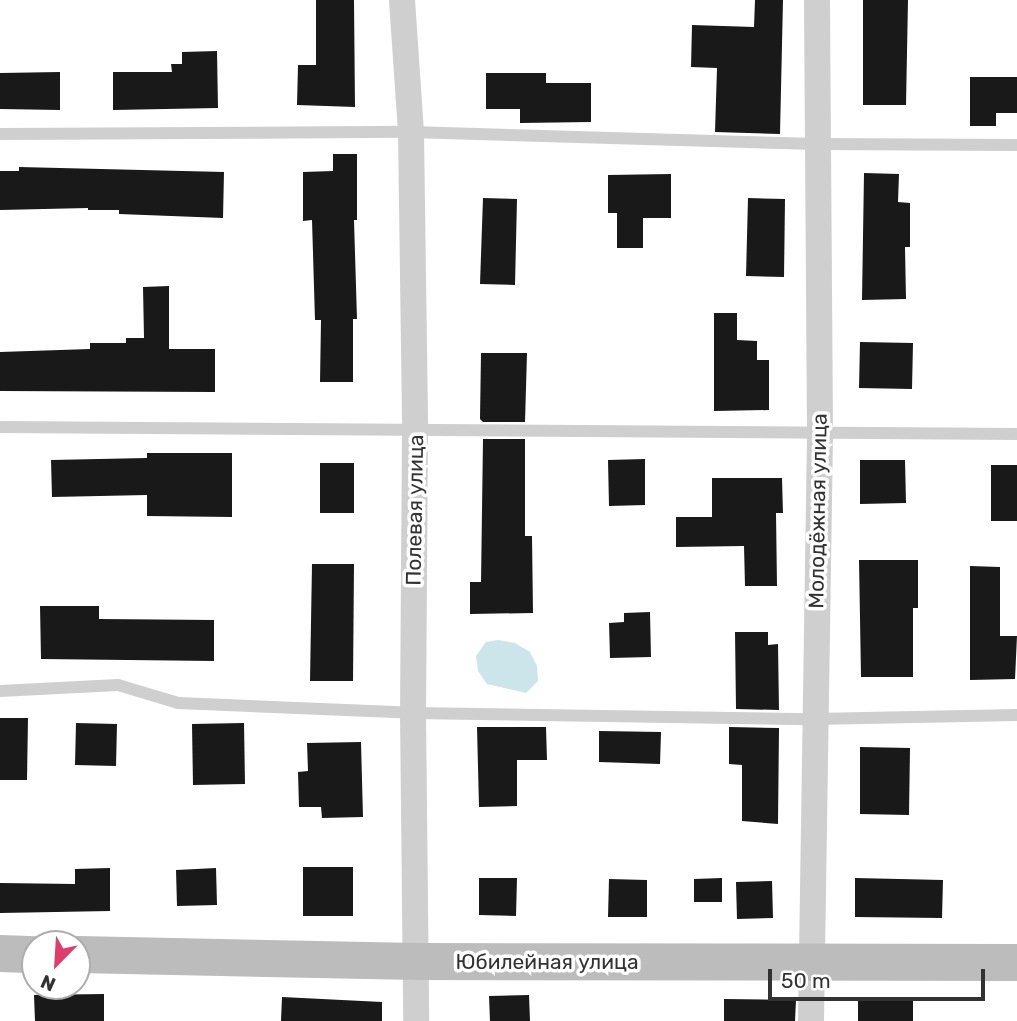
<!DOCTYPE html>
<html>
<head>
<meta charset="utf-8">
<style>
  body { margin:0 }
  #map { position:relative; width:1017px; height:1021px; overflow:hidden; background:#fff; font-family:Rubik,sans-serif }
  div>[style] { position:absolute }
  .water>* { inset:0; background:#cbe5ea }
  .building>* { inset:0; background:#191919 }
  .lane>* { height:12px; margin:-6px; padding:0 6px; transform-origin:6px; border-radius:6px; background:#cfcfcf }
  .street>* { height:26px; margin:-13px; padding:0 13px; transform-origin:13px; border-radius:13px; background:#cfcfcf }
  .secondary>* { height:37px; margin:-18.5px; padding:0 18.5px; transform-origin:18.5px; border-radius:18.5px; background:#bcbcbc }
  span { translate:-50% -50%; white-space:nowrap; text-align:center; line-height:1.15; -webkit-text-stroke:7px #fff; paint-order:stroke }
  .street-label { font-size:21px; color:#323232 }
  .north { position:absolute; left:21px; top:930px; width:70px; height:70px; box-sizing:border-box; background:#fff; border:2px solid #adadad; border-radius:50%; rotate:204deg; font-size:19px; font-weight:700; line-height:28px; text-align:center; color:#323232 }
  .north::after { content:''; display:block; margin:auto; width:24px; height:32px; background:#df3d6b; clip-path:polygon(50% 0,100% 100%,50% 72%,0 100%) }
  .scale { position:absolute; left:768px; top:969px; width:217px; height:32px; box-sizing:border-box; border:4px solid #323232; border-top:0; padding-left:9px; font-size:21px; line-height:24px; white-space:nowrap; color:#323232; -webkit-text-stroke:5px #fff; paint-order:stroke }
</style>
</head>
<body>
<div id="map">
  <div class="water">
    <div style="clip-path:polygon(498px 640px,515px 643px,530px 652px,537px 666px,538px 681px,526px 693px,487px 684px,478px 671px,476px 656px,486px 642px)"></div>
  </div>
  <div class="building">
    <div style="clip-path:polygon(316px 0,354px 0,355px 107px,297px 105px,298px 65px,316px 65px)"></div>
    <div style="clip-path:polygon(755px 0,783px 0,780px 134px,715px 132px,717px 68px,691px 67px,692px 25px,754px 27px)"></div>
    <div style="clip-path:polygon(863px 0,908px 0,906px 105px,863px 105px)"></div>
    <div style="clip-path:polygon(217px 51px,218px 108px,113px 110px,113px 72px,172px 72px,171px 64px,182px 64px,182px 52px)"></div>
    <div style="clip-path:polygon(60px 72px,60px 110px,0 109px,0 73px)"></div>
    <div style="clip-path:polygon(486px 73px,546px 73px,546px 83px,591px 83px,591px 122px,520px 123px,520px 109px,486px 109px)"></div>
    <div style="clip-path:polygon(970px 77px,1017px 77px,1017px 113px,996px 113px,996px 126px,970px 126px)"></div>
    <div style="clip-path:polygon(333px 154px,357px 154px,357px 220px,354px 220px,357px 319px,353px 319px,353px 382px,320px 382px,321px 320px,315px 320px,312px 220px,303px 221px,303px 172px,333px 171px)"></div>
    <div style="clip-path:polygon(19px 167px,224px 172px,223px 218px,119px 214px,119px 210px,88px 210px,88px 208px,0 210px,0 171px,19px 171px)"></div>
    <div style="clip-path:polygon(864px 173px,899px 174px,898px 202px,910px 203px,910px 247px,905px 247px,906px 299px,862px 300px)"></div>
    <div style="clip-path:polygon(671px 174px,671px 218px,643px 218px,643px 248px,617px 248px,617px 213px,608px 213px,608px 175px)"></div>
    <div style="clip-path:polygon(483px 198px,517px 199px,515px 285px,480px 284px)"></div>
    <div style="clip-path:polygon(748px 198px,785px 199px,784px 277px,746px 276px)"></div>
    <div style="clip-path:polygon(169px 286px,169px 349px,215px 349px,215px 392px,0 391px,0 352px,90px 349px,90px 343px,126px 343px,126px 338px,144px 338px,143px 287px)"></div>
    <div style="clip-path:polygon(714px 313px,737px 313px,737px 340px,757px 341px,757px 360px,769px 360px,769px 410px,714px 411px)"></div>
    <div style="clip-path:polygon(860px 342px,913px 343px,912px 389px,859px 388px)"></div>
    <div style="clip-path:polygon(481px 353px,527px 353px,525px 422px,483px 422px,480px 419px)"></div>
    <div style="clip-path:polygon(483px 439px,525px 439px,525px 536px,532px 536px,533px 613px,470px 614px,470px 582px,481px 582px)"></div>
    <div style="clip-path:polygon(147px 453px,232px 453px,232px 517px,147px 516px,147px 495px,52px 497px,51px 460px,147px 458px)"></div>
    <div style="clip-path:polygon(645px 459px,645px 505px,609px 506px,608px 460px)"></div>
    <div style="clip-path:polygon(860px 460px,905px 460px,906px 503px,860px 504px)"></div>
    <div style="clip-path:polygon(320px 463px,354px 463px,354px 513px,320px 513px)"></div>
    <div style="clip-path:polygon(991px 465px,1017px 465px,1017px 521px,991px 521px)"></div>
    <div style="clip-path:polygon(712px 478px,782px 478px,783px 513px,776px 513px,777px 586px,745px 586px,744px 546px,676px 547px,676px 517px,712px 517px)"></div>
    <div style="clip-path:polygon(859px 560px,918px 560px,918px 608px,913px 608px,913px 677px,861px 677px)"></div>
    <div style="clip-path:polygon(312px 564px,354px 564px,353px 681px,310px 681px)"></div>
    <div style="clip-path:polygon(970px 566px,1000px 567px,1000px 636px,1017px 636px,1015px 679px,970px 680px)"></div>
    <div style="clip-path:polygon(40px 606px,99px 606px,99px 619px,214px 620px,214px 661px,41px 659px)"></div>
    <div style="clip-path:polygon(650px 612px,651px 657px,610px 658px,609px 623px,624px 622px,624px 613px)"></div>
    <div style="clip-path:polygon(735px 632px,768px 632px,768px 645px,778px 644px,779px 710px,736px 709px)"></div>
    <div style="clip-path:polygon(0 718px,28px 718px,27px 780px,0 780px)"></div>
    <div style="clip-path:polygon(76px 723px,117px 724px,116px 766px,75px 765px)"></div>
    <div style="clip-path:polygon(244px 723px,245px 784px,193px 785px,192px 724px)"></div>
    <div style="clip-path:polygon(477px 727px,546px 727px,547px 760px,517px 760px,517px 806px,479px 807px)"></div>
    <div style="clip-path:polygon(729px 727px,779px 728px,778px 824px,742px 821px,742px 765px,729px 764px)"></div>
    <div style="clip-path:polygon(599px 731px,661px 732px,660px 764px,599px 762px)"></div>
    <div style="clip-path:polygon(361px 742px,363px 817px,322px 818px,321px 807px,299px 807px,298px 772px,308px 771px,307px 743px)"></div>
    <div style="clip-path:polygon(860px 747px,910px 748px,909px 815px,860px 814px)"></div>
    <div style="clip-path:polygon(303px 867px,353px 867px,353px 916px,303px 916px)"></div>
    <div style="clip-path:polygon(110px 868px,110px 911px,0 913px,0 883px,75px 884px,75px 869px)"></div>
    <div style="clip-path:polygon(216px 868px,217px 905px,177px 906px,176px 870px)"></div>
    <div style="clip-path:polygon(479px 878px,517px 878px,516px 916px,479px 915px)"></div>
    <div style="clip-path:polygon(722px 878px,722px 902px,694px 902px,694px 879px)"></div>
    <div style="clip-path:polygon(855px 878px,943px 880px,942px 918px,855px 917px)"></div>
    <div style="clip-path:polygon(609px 879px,647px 880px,647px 917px,608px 917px)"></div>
    <div style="clip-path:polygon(772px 881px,773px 918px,737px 919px,736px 882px)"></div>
    <div style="clip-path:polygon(104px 994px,104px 1021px,35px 1021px,34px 995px)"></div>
    <div style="clip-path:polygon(529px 995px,530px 1021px,490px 1021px,489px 996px)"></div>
    <div style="clip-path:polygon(282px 997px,382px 1002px,382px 1021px,281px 1021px)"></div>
    <div style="clip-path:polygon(913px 997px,913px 1021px,858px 1021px,858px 998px)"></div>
    <div style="clip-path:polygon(724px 999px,796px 1000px,795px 1021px,724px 1021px)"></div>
  </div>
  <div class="lane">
    <div style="left:0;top:134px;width:411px;rotate:-0.3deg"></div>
    <div style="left:411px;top:132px;width:406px;rotate:1.7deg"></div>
    <div style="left:817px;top:144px;width:200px;rotate:0.3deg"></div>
    <div style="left:0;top:427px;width:1017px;rotate:0.39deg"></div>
    <div style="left:0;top:691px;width:118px;rotate:-2.9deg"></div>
    <div style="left:118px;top:685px;width:63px;rotate:16.7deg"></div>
    <div style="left:178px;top:703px;width:235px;rotate:2.4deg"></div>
    <div style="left:413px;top:713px;width:401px;rotate:0.9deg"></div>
    <div style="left:814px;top:719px;width:203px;rotate:-1.1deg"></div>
  </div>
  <div class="street">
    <div style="left:402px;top:0;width:132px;rotate:86.1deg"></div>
    <div style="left:411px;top:132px;width:299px;rotate:89.2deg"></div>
    <div style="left:415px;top:431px;width:282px;rotate:90.4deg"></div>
    <div style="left:413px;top:713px;width:308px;rotate:89.4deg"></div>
    <div style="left:811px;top:1021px;width:589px;rotate:-89.12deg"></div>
    <div style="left:820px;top:432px;width:432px;rotate:-90.4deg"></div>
  </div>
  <div class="secondary">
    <div style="left:0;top:953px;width:35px;rotate:2deg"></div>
    <div style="left:77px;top:954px;width:340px;rotate:1.2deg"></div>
    <div style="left:417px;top:961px;width:600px;rotate:0.1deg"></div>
  </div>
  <div class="street-label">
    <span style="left:415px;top:510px;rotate:-89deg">Полевая улица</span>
    <span style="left:818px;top:511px;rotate:-89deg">Молодёжная улица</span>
    <span style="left:547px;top:962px">Юбилейная улица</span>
  </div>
  <div class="north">N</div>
  <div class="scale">50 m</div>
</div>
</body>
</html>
